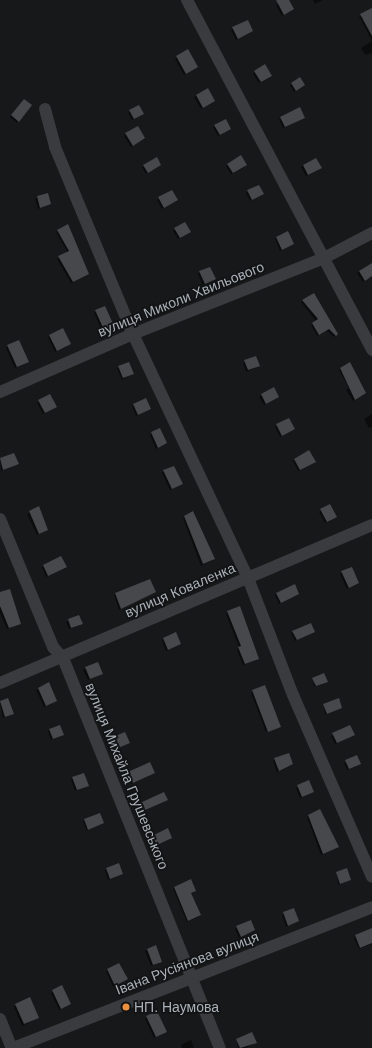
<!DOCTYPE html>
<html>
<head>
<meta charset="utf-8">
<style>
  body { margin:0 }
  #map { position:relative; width:372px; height:1048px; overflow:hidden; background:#171819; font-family:Arial,sans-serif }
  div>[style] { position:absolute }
  .shadow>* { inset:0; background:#0007 }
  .building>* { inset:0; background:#46484c }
  .minor>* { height:12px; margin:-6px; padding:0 6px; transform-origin:6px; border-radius:6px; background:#393b3e }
  .dots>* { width:11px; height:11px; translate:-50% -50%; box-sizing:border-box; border:2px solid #121314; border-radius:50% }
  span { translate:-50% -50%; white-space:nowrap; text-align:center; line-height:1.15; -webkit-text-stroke:3.5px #121314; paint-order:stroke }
  .street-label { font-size:14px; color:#aab1b9 }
  .poi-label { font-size:14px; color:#aab1b9 }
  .left { translate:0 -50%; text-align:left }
</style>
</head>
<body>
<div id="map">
  <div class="shadow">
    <div style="clip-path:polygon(284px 0,288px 0,291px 11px,282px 16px,276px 5px)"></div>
    <div style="clip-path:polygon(313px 0,323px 0,315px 4px)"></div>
    <div style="clip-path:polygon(372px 13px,372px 53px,365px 55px,361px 48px,372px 41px,359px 16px)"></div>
    <div style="clip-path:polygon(233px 28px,252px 31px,236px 40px,231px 30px)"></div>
    <div style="clip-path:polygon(177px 57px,195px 68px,184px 75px,175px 59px)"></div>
    <div style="clip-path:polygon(255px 72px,269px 78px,259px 83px,253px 74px)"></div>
    <div style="clip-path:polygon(292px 83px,302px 87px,294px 92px,290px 85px)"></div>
    <div style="clip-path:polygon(208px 89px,214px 101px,201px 109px,194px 97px)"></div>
    <div style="clip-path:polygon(22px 102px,18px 121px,17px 123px,10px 117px)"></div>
    <div style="clip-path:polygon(130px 111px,141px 115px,132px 120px,128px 113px)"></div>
    <div style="clip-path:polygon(280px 118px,304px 118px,283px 128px,279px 119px)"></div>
    <div style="clip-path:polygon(215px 126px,230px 129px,218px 136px,213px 127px)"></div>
    <div style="clip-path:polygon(126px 134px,142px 140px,131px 147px,124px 136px)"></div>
    <div style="clip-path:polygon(315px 159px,319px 170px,306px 176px,301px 167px)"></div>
    <div style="clip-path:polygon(228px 164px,244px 167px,231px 174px,226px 166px)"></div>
    <div style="clip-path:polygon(144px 165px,160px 165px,146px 174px,142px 167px)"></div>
    <div style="clip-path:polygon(248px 191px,262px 194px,250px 201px,246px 193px)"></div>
    <div style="clip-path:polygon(47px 194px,50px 204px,38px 209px,35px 199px)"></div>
    <div style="clip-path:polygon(159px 198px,176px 200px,162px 209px,157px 200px)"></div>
    <div style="clip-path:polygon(175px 229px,190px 232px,178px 239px,173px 231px)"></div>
    <div style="clip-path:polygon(58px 230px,86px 275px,71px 283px,57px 259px,68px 253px,56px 232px)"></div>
    <div style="clip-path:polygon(276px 237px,293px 244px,280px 251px,275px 239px)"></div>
    <div style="clip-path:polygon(371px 264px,372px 276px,363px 282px,357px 273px)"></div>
    <div style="clip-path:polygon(200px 272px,214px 279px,203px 285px,198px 274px)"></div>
    <div style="clip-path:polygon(303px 300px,337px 334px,334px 337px,326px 330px,317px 336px,311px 325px,316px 321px,301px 302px)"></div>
    <div style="clip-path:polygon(104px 307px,112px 329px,103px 333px,94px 313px)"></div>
    <div style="clip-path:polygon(50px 336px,68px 346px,55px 352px,48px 337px)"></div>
    <div style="clip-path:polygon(8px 346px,26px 363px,15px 368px,6px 348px)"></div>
    <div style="clip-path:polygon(245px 361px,258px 366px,246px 372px,243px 363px)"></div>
    <div style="clip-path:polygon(119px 367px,133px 374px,122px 380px,117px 368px)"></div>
    <div style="clip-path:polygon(340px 368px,365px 393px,353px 401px,346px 390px,349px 388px,339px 370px)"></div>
    <div style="clip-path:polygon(274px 389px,278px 397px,264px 405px,259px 397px)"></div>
    <div style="clip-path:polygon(39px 401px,54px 408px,43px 414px,37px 403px)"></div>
    <div style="clip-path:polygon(134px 405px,150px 409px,136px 416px,132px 406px)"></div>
    <div style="clip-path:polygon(372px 414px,372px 427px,369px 428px,364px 419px)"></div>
    <div style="clip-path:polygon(277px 425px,293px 429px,280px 437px,275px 427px)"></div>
    <div style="clip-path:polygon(160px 429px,166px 443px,156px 449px,150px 435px)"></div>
    <div style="clip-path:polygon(14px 454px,17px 464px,1px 471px,0 459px)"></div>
    <div style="clip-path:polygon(294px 459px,313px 463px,298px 471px,293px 461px)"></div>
    <div style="clip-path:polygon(164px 471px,182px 484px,170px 490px,162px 473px)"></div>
    <div style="clip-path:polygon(39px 508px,47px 529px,37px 535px,27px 514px)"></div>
    <div style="clip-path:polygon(321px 510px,336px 517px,325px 523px,319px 512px)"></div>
    <div style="clip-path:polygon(185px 517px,214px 559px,212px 561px,201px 566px,183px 518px)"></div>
    <div style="clip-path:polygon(44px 565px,65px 567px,46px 577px,42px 567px)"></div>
    <div style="clip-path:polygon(342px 572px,358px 583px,347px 589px,340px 574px)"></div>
    <div style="clip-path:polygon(155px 592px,119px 610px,114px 595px,115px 594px)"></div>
    <div style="clip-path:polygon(277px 593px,298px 594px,279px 604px,275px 595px)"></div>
    <div style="clip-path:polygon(0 594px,20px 623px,7px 629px,0 613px)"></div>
    <div style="clip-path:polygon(228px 612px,258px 658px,256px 660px,243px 665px,237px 650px,239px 647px,226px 614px)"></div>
    <div style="clip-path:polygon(78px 616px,80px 625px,69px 629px,66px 622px)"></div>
    <div style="clip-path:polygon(293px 632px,314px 632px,295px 641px,291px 633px)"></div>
    <div style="clip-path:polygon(164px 638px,180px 644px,166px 651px,162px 640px)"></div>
    <div style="clip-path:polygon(97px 663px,100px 675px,88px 680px,83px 670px)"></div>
    <div style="clip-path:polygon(313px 678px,326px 681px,314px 687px)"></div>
    <div style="clip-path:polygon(48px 684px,54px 702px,44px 707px,36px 690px)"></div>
    <div style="clip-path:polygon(253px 691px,279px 726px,266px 732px,251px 693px)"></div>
    <div style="clip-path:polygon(7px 699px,13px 714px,3px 718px,0 702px)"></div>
    <div style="clip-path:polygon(324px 704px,341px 708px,325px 715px)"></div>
    <div style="clip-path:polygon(50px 729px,61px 736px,51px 740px,48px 731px)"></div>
    <div style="clip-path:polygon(124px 733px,128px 743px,116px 749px,112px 740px)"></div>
    <div style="clip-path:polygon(333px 734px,354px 735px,335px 744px,331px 736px)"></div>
    <div style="clip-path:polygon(357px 756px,360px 764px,347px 770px,344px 763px)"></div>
    <div style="clip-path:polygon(275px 759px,292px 764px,277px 772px,273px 761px)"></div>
    <div style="clip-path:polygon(128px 773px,154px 773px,131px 784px,127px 775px)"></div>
    <div style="clip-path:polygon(72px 778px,88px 785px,75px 791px,71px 780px)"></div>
    <div style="clip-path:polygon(298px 786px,313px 792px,300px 798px,296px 788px)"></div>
    <div style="clip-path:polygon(167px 800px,142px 812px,139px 806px,140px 804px)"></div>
    <div style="clip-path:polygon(309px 816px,338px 847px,336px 848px,321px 855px,307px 817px)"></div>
    <div style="clip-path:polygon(85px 820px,103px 823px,87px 831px,83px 821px)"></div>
    <div style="clip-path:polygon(153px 836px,169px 839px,155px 846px,151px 838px)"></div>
    <div style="clip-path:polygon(106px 869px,122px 874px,108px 880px,105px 871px)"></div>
    <div style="clip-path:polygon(337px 873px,350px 880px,338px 885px)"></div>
    <div style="clip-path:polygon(175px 888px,195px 891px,190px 894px,200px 915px,198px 917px,187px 922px,173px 889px)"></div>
    <div style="clip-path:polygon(294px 909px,298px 921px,286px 927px,282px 915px)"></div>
    <div style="clip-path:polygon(237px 927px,254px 930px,239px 938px,235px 929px)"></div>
    <div style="clip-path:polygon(356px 936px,372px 936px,372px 944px,359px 949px,354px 938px)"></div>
    <div style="clip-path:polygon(147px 950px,161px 962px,159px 963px,151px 966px,145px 951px)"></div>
    <div style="clip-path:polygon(107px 970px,126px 979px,113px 987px,106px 971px)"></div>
    <div style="clip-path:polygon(62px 987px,70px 1004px,59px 1010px,51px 993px)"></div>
    <div style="clip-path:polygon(16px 1005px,38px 1018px,22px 1026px,14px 1007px)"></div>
    <div style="clip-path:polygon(147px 1017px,164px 1033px,154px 1038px,145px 1019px)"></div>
    <div style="clip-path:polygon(191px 1040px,194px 1048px,181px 1048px,182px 1044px)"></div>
    <div style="clip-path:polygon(237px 1040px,256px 1042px,246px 1048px,238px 1048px)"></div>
  </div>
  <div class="building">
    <div style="clip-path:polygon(276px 0,289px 0,294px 9px,284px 15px)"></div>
    <div style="clip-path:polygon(372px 8px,372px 36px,360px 14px)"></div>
    <div style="clip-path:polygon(248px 20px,253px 31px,238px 39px,232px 27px)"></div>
    <div style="clip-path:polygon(188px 49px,198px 67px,186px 74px,176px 56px)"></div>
    <div style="clip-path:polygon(265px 64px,272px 76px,261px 82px,254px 71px)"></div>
    <div style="clip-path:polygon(300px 77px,305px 85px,296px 91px,291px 83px)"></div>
    <div style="clip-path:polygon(208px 88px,215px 101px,203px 108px,196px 95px)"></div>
    <div style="clip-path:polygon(24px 99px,32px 105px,19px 122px,11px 115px)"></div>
    <div style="clip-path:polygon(139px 105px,144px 114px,134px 119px,129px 110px)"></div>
    <div style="clip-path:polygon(300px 107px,305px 118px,285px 127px,280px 117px)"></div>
    <div style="clip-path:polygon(226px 119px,231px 129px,220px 135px,214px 125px)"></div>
    <div style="clip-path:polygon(138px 126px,145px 138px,133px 146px,125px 133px)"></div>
    <div style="clip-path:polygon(241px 155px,247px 165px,233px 173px,227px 164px)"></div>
    <div style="clip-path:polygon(157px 157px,161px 165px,148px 173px,143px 165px)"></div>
    <div style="clip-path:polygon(316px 158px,322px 168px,308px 175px,303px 165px)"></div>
    <div style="clip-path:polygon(259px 185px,264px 194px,252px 200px,247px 190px)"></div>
    <div style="clip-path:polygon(172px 190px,178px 200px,164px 208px,158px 197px)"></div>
    <div style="clip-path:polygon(48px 193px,51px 204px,40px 208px,37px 196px)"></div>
    <div style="clip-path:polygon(185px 222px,191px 232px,180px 238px,174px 228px)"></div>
    <div style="clip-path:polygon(68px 224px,89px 274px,73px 282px,58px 256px,69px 251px,57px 230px)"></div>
    <div style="clip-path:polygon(288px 231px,294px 244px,282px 250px,276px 237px)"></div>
    <div style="clip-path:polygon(372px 263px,372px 276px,365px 281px,359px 271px)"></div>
    <div style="clip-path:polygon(210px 267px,216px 279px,205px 284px,199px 271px)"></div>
    <div style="clip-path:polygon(314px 293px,338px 334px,336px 336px,329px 329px,319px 335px,312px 323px,318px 319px,302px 300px)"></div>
    <div style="clip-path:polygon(105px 306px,115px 328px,105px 332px,95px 310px)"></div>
    <div style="clip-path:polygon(63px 328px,71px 344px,57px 351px,49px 335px)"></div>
    <div style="clip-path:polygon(19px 340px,29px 362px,17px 367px,7px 345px)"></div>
    <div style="clip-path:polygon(256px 356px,260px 366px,248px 370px,244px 360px)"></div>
    <div style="clip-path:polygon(129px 362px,134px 374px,123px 378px,118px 366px)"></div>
    <div style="clip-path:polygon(350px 362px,366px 393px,355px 400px,340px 368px)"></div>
    <div style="clip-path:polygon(274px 387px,279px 397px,266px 404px,261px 394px)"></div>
    <div style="clip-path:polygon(50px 394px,57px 407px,45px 413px,38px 400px)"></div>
    <div style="clip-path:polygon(146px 398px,151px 409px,138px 415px,133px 404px)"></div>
    <div style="clip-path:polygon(289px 418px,295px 429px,282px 436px,276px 424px)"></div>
    <div style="clip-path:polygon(160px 428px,167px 443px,158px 448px,151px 432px)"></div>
    <div style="clip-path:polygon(309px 450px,316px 462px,300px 470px,294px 459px)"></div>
    <div style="clip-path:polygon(14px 453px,19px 464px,3px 470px,0 458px)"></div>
    <div style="clip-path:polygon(174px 466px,183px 484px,172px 489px,163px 470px)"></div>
    <div style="clip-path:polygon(330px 504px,337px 517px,327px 522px,320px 509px)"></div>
    <div style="clip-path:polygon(39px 506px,48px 530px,39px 534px,29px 511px)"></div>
    <div style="clip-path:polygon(193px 511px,215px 559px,203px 564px,184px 516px)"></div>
    <div style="clip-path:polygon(61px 556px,67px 567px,48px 576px,43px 565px)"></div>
    <div style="clip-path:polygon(352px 567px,359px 583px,349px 588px,341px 571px)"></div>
    <div style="clip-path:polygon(150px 579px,156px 592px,121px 609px,115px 593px)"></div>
    <div style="clip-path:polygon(295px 584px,299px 594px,281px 603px,276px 593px)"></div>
    <div style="clip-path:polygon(10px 589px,21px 624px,9px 628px,0 606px,0 592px)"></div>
    <div style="clip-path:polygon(240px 606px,259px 659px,245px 664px,238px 647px,241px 646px,227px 611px)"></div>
    <div style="clip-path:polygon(79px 615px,83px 624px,71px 628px,68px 619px)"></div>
    <div style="clip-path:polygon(311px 623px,315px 632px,297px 640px,292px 631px)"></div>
    <div style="clip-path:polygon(176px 632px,181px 644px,168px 650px,163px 638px)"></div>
    <div style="clip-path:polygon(98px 662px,103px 674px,90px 679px,85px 667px)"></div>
    <div style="clip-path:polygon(324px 673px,328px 682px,316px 686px,312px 678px)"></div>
    <div style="clip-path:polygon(49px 682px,57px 701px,46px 706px,38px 688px)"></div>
    <div style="clip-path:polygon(265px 685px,281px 727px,268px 732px,252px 690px)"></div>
    <div style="clip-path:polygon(8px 698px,14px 714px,5px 717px,0 701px)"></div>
    <div style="clip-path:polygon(339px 698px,342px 708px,327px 714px,323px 704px)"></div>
    <div style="clip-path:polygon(60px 725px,64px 735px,53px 739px,49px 729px)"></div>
    <div style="clip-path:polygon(350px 725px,355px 735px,337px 743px,332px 733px)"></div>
    <div style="clip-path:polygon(125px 732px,130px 743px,118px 748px,113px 737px)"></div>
    <div style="clip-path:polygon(289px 753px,293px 764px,279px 771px,274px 758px)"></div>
    <div style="clip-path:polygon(357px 755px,361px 764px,349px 769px,345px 760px)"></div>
    <div style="clip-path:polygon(150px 762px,155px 773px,133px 783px,128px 772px)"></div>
    <div style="clip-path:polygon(84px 773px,89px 786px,77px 790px,72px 777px)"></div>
    <div style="clip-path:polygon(309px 780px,314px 792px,302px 797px,297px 785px)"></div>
    <div style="clip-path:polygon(164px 792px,168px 800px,143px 811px,140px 803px)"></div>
    <div style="clip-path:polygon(320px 809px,339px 847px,323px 854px,308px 815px)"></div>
    <div style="clip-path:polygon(100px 813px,104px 823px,88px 830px,84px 819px)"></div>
    <div style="clip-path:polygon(168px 828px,172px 838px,157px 845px,152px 836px)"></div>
    <div style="clip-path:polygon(119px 863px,123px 874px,110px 879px,106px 868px)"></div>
    <div style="clip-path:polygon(347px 868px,351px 880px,340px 884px,336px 872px)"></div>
    <div style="clip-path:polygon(191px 879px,196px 891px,191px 893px,201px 915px,188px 921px,174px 887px)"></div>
    <div style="clip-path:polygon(294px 908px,299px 921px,288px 926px,283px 912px)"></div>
    <div style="clip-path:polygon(251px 920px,255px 930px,241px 937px,236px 926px)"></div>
    <div style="clip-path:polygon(372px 928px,372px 943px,360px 948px,355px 935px)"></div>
    <div style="clip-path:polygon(156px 945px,162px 962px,153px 965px,147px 949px)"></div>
    <div style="clip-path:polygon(119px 963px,128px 979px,115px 986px,107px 969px)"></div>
    <div style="clip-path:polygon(62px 985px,71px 1004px,61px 1009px,52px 990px)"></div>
    <div style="clip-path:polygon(30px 997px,39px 1018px,24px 1024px,15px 1004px)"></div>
    <div style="clip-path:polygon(157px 1011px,167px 1032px,156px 1037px,146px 1016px)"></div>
    <div style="clip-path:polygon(252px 1032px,257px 1043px,240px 1048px,236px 1039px)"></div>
  </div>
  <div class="minor">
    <div style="left:187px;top:0;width:396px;rotate:62.1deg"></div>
    <div style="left:45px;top:109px;width:39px;rotate:75deg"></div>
    <div style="left:55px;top:147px;width:203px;rotate:67.4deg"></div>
    <div style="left:133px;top:334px;width:270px;rotate:64.8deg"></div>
    <div style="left:248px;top:578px;width:125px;rotate:69deg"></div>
    <div style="left:293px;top:695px;width:198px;rotate:66.5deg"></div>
    <div style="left:0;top:392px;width:145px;rotate:-23.6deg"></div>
    <div style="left:133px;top:334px;width:206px;rotate:-21.7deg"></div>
    <div style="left:324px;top:258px;width:54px;rotate:-27.5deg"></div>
    <div style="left:0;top:519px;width:139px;rotate:67.5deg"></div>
    <div style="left:53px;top:647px;width:15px;rotate:48deg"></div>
    <div style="left:63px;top:658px;width:420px;rotate:68.1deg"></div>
    <div style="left:0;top:683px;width:404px;rotate:-23deg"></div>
    <div style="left:0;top:1019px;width:31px;rotate:68deg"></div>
    <div style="left:13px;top:1048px;width:386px;rotate:-21.4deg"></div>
  </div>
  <div class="dots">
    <div style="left:126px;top:1007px;background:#ea903f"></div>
  </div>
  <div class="street-label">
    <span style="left:181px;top:299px;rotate:-22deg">вулиця Миколи Хвильового</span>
    <span style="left:180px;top:590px;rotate:-23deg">вулиця Коваленка</span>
    <span style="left:127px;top:776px;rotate:68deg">вулиця Михайла Грушевського</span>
    <span style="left:187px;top:963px;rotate:-21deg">Івана Русіянова вулиця</span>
  </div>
  <div class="poi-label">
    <span class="left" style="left:134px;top:1007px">НП. Наумова</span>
  </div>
</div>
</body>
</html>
